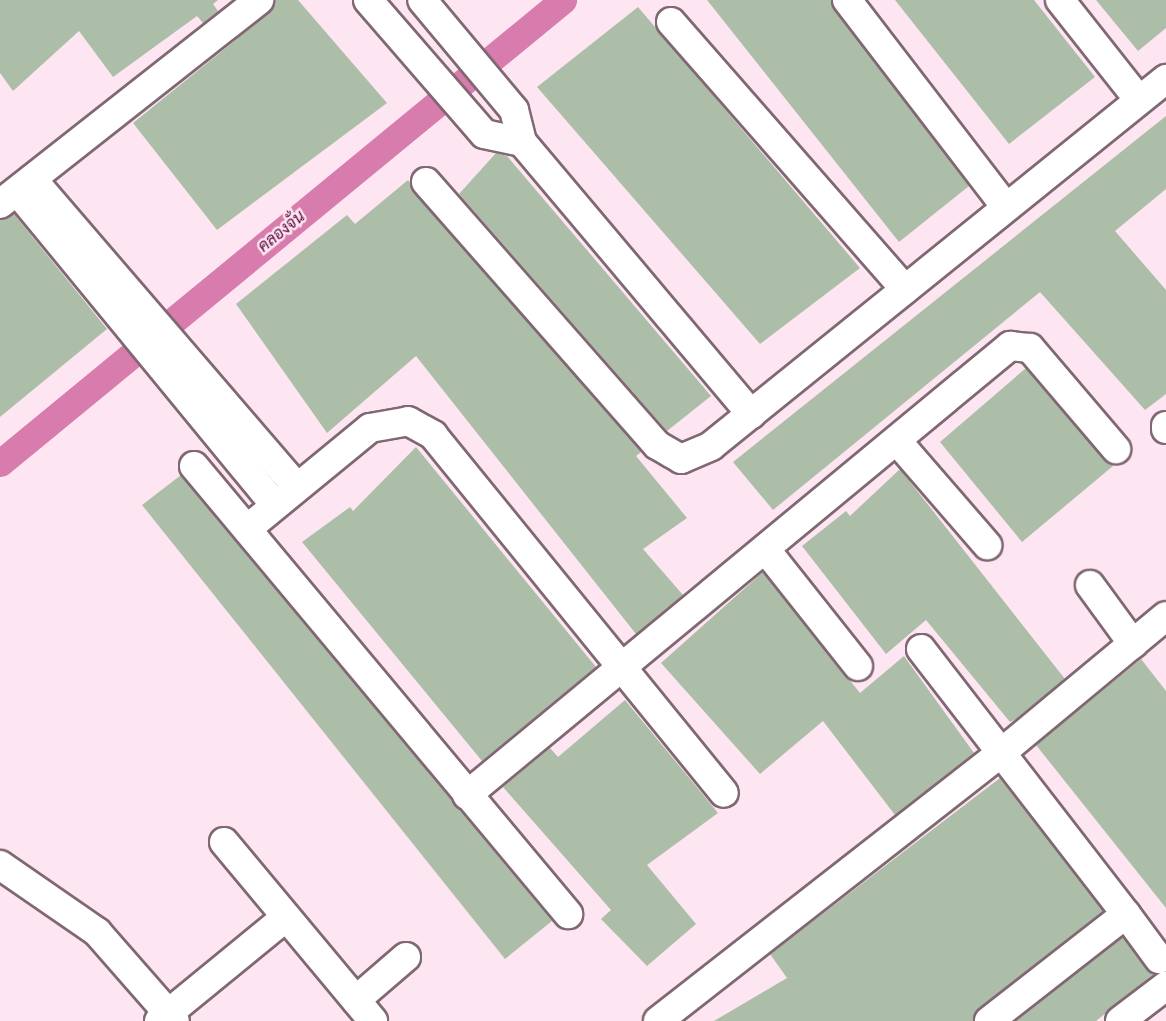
<!DOCTYPE html>
<html>
<head>
<meta charset="utf-8">
<style>
  body { margin:0 }
  #map { position:relative; width:1166px; height:1021px; overflow:hidden; background:#fde6f1; font-family:"IBM Plex Sans",Sarabun,sans-serif }
  div>[style] { position:absolute }
  .canal>* { height:27px; margin:-13.5px; padding:0 13.5px; transform-origin:13.5px; border-radius:13.5px; background:#d87bad }
  .building>* { inset:0; background:#adbea8 }
  .roads { filter:drop-shadow(2px 0 #806873) drop-shadow(-2px 0 #806873) drop-shadow(0 2px #806873) drop-shadow(0 -2px #806873) }
  .minor>* { height:28px; margin:-14px; padding:0 14px; transform-origin:14px; border-radius:14px; background:#fff }
  span { translate:-50% -50%; white-space:nowrap; text-align:center; line-height:1.15; -webkit-text-stroke:5px #fde6f1; paint-order:stroke }
  .water-label { font-size:16px; color:#5e083f; font-style:italic }
</style>
</head>
<body>
<div id="map">
  <div class="canal">
    <div style="left:0;top:463px;width:729px;rotate:-39.43deg"></div>
  </div>
  <div class="building">
    <div style="clip-path:polygon(0 0,218px 0,213px 4px,218px 11px,203px 23px,197px 16px,113px 77px,79px 31px,13px 91px,0 73px)"></div>
    <div style="clip-path:polygon(275px 0,298px 0,387px 103px,217px 230px,133px 123px,269px 13px)"></div>
    <div style="clip-path:polygon(707px 0,831px 0,969px 186px,899px 242px)"></div>
    <div style="clip-path:polygon(895px 0,1034px 0,1095px 77px,1009px 144px)"></div>
    <div style="clip-path:polygon(1096px 0,1166px 0,1166px 28px,1138px 51px)"></div>
    <div style="clip-path:polygon(638px 7px,860px 268px,760px 344px,537px 87px)"></div>
    <div style="clip-path:polygon(1166px 116px,1166px 189px,1115px 231px,1166px 290px,1166px 394px,1145px 410px,1040px 292px,773px 510px,733px 462px)"></div>
    <div style="clip-path:polygon(496px 153px,507px 156px,711px 396px,667px 431px,459px 194px)"></div>
    <div style="clip-path:polygon(408px 180px,641px 452px,636px 456px,687px 518px,643px 549px,683px 595px,636px 634px,416px 356px,327px 433px,236px 304px,347px 215px,355px 224px)"></div>
    <div style="clip-path:polygon(14px 214px,107px 329px,0 417px,0 220px)"></div>
    <div style="clip-path:polygon(1026px 368px,1113px 466px,1022px 542px,940px 442px)"></div>
    <div style="clip-path:polygon(416px 447px,596px 667px,482px 761px,302px 542px,350px 507px,353px 511px)"></div>
    <div style="clip-path:polygon(900px 469px,1065px 679px,1016px 719px,1010px 722px,926px 620px,886px 654px,802px 546px,846px 511px,850px 516px)"></div>
    <div style="clip-path:polygon(181px 475px,552px 921px,505px 959px,142px 505px)"></div>
    <div style="clip-path:polygon(763px 572px,860px 693px,904px 656px,974px 753px,895px 815px,823px 721px,760px 774px,661px 663px)"></div>
    <div style="clip-path:polygon(1141px 659px,1166px 691px,1166px 908px,1036px 745px)"></div>
    <div style="clip-path:polygon(625px 700px,718px 813px,647px 865px,696px 924px,647px 966px,601px 919px,611px 910px,503px 787px,550px 748px,558px 757px)"></div>
    <div style="clip-path:polygon(1000px 778px,1103px 911px,979px 1008px,973px 1021px,714px 1021px,787px 978px,770px 954px)"></div>
    <div style="clip-path:polygon(1123px 937px,1153px 975px,1096px 1021px,1016px 1021px)"></div>
  </div>
  <div class="roads">
    <div class="minor">
      <div style="left:368px;top:0;width:177px;rotate:49.1deg"></div>
      <div style="left:484px;top:134px;width:39px;rotate:12deg"></div>
      <div style="left:522px;top:142px;width:33px;rotate:-104deg"></div>
      <div style="left:514px;top:110px;width:143px;rotate:-129.9deg"></div>
      <div style="left:847px;top:0;width:261px;rotate:52.5deg"></div>
      <div style="left:1060px;top:0;width:127px;rotate:51.7deg"></div>
      <div style="left:671px;top:22px;width:355px;rotate:48.8deg"></div>
      <div style="left:522px;top:142px;width:356px;rotate:49.9deg"></div>
      <div style="left:32px;top:179px;width:405px;rotate:49.3deg"></div>
      <div style="left:426px;top:182px;width:350px;rotate:48.7deg"></div>
      <div style="left:657px;top:445px;width:28px;rotate:30deg"></div>
      <div style="left:681px;top:459px;width:33px;rotate:-23deg"></div>
      <div style="left:711px;top:446px;width:585px;rotate:-38.89deg"></div>
      <div style="left:17px;top:191px;width:405px;rotate:50.6deg"></div>
      <div style="left:0;top:204px;width:330px;rotate:-38.2deg"></div>
      <div style="left:1166px;top:426px;width:3px;rotate:90deg"></div>
      <div style="left:897px;top:441px;width:138px;rotate:49.1deg"></div>
      <div style="left:194px;top:466px;width:584px;rotate:50.14deg"></div>
      <div style="left:247px;top:529px;width:159px;rotate:-39.4deg"></div>
      <div style="left:370px;top:428px;width:39px;rotate:-10deg"></div>
      <div style="left:408px;top:421px;width:29px;rotate:29deg"></div>
      <div style="left:433px;top:435px;width:461px;rotate:50.9deg"></div>
      <div style="left:766px;top:550px;width:148px;rotate:51.6deg"></div>
      <div style="left:1090px;top:585px;width:73px;rotate:53.9deg"></div>
      <div style="left:921px;top:649px;width:335px;rotate:52.3deg"></div>
      <div style="left:1126px;top:914px;width:174px;rotate:142deg"></div>
      <div style="left:467px;top:795px;width:705px;rotate:-39.59deg"></div>
      <div style="left:1010px;top:346px;width:20px;rotate:6deg"></div>
      <div style="left:1030px;top:348px;width:133px;rotate:49.6deg"></div>
      <div style="left:224px;top:842px;width:233px;rotate:50.2deg"></div>
      <div style="left:0;top:865px;width:118px;rotate:34.6deg"></div>
      <div style="left:97px;top:932px;width:118px;rotate:48.8deg"></div>
      <div style="left:1126px;top:914px;width:56px;rotate:53.7deg"></div>
      <div style="left:356px;top:1000px;width:66px;rotate:-40.7deg"></div>
      <div style="left:159px;top:1021px;width:164px;rotate:-39.3deg"></div>
      <div style="left:658px;top:1021px;width:435px;rotate:-38deg"></div>
      <div style="left:1001px;top:753px;width:214px;rotate:-39.7deg"></div>
      <div style="left:1120px;top:1021px;width:58px;rotate:-37.3deg"></div>
    </div>
  </div>
  <div class="water-label">
    <span style="left:281px;top:231px;rotate:-39deg">คลองจั่น</span>
  </div>
</div>
</body>
</html>
